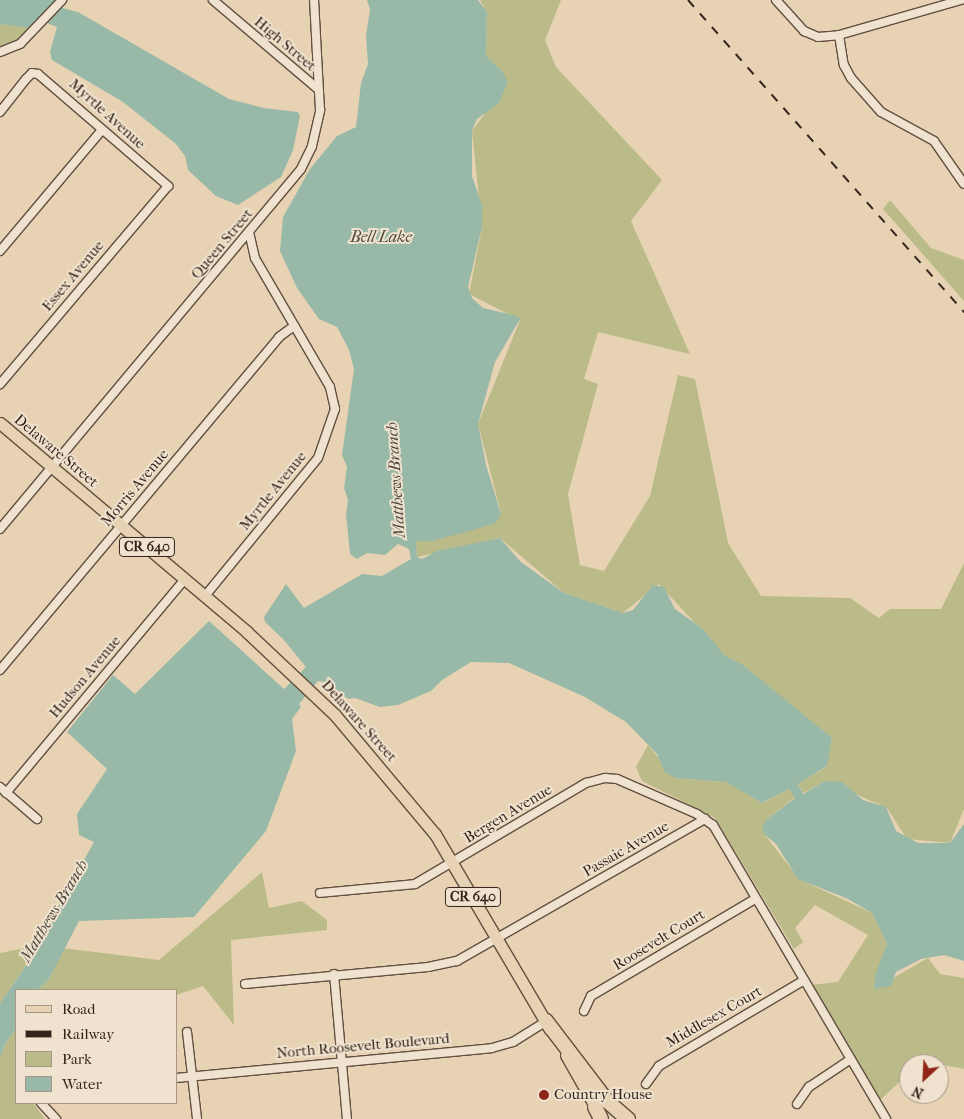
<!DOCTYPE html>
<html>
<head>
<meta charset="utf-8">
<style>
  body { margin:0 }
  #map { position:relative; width:964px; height:1119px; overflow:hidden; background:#e7d3b3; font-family:"IM FELL French Canon",serif }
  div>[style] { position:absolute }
  .green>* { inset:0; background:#bbbb89 }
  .water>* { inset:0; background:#98b9a8 }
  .roads { filter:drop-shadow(1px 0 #624f41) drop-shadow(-1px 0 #624f41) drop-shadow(0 1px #624f41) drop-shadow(0 -1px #624f41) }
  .street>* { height:8px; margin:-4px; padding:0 4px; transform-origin:4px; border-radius:4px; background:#efe2ce }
  .primary>* { height:11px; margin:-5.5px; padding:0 5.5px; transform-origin:5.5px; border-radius:5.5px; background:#e7d3b3 }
  .highway>* { height:14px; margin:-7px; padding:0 7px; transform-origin:7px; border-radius:7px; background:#e7d3b3 }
  .rail>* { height:2px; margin-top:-1px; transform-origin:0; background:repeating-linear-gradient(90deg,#35231b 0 9px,transparent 0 18px) }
  .dots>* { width:14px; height:14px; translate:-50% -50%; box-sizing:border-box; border:2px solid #efe2ce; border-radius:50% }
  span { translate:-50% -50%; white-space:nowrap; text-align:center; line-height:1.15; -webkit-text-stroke:4px #efe2ce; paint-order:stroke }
  .shield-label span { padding:1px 4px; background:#efe2ce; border:1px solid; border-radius:4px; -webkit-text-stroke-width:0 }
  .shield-label { font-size:14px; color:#35231b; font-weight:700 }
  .street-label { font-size:15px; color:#35231b }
  .poi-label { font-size:15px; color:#35231b }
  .left { translate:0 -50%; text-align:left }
  .water-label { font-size:16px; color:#4e483e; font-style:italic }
  .legend { position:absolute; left:15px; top:989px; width:162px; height:115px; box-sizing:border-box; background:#efe2ce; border:1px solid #a59686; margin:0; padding:6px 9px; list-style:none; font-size:15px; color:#35231b }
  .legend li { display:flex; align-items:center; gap:10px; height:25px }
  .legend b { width:25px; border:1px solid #a59686 }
  .north { position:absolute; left:899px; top:1054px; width:50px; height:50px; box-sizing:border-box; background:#efe2ce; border:1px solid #a59686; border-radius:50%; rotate:205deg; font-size:14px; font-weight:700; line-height:20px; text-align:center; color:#35231b }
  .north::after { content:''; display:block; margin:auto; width:18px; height:22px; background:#8f2418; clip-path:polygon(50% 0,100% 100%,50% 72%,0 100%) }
</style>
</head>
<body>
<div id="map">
  <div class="green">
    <div style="clip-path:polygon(0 0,62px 0,20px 44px,0 52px)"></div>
    <div style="clip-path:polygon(480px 0,561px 0,545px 40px,556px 67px,662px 180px,631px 221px,690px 354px,598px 332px,584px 379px,598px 384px,568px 494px,580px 565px,604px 571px,650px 496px,678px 375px,695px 379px,728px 543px,761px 596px,850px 598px,879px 618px,890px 609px,941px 609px,964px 563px,964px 809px,950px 843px,907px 839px,887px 808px,826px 781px,803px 793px,798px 784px,826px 767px,832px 738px,724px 655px,659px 584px,623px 613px,564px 593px,500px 538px,417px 557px,416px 541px,501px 513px,478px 424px,520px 320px,469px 294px,482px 227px,472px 131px,508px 82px,486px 56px,487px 13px)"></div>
    <div style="clip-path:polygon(890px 200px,931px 248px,964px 260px,964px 301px,883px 209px)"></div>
    <div style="clip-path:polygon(648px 745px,675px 778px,726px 782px,763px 803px,789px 789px,795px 797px,766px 820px,765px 835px,799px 879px,872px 913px,887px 944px,874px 989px,928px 958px,940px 974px,964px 978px,964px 1069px,939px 1064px,909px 1064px,909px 1073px,878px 1102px,810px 985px,838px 982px,868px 935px,815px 905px,795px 928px,803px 942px,794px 949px,715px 818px,642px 781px,636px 767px)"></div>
    <div style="clip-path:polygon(262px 872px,269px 908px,302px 901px,327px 920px,327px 930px,231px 940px,234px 1025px,203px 986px,176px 995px,176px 990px,38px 990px,49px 979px,62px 948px,159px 960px)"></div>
    <div style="clip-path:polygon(35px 946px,23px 970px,0 1003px,0 953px)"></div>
    <div style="clip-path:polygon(16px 1028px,16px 1103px,33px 1103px,45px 1119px,0 1119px,0 1059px,4px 1046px)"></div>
  </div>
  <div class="water">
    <div style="clip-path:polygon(0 0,56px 0,59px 7px,78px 12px,229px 99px,264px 108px,298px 112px,300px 116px,293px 150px,281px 177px,238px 205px,216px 196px,188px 170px,185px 156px,176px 144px,123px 102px,52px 60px,50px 52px,57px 27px,37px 19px,29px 28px,0 24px)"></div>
    <div style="clip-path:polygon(367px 0,478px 0,487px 12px,486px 56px,502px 71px,508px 82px,499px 103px,477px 119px,472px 131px,472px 176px,482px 205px,482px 227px,468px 287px,472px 298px,483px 308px,517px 316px,520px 319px,495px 362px,478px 424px,486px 465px,501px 514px,496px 523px,473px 530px,432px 541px,416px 541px,417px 557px,422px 559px,437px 551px,500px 538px,521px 562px,564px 593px,623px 613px,633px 610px,653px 585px,664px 587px,675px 609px,703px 629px,724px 655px,743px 665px,832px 738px,827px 766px,798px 784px,803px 794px,825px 781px,842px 782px,863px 800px,886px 807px,896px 831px,918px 843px,950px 843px,964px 824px,964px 961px,944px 955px,921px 959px,896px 972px,891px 986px,874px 989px,876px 973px,887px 944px,872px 913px,848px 899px,798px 879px,776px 844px,765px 835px,762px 828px,766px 820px,795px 798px,789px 789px,762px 803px,726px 782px,675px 778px,664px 771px,657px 754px,626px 722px,585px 697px,509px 663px,471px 662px,442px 680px,431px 691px,398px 705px,380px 707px,355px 698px,348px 699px,325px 682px,318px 681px,299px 704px,301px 707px,292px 719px,296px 751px,266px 831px,194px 917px,79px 921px,49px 979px,38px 990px,16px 990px,16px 1028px,4px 1046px,0 1059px,0 1003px,23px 970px,94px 842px,79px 835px,77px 814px,107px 769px,67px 732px,113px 675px,135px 694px,209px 621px,284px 689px,306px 667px,283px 639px,265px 622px,264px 617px,286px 584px,304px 608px,362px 574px,382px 576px,411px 559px,409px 549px,398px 544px,385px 555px,367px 553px,357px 559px,350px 554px,346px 514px,348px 500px,344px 488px,347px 467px,342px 455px,354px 369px,349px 350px,337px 327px,319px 319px,297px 288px,280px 251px,283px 217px,310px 169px,337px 136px,356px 127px,361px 83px,368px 64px,366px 36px,370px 9px)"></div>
  </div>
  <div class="roads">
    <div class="street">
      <div style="left:213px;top:0;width:138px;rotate:40.3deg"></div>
      <div style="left:776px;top:0;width:42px;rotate:47.9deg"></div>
      <div style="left:804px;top:31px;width:15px;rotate:23deg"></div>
      <div style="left:818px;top:37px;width:21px;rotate:-5deg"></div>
      <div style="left:839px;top:35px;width:127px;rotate:-16deg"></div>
      <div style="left:839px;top:35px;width:30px;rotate:81deg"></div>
      <div style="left:844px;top:65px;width:15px;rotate:62deg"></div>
      <div style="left:851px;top:78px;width:45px;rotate:48.6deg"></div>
      <div style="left:881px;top:112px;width:60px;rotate:28.7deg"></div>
      <div style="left:934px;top:141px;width:52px;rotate:55.1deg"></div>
      <div style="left:0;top:52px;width:22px;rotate:-22deg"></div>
      <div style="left:20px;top:44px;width:61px;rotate:-46.3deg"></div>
      <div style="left:0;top:112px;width:42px;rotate:-51.8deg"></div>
      <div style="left:26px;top:79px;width:8px;rotate:-45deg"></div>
      <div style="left:32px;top:73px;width:6px;rotate:9deg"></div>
      <div style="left:38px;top:74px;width:172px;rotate:40.7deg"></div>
      <div style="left:168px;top:186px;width:260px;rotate:130.3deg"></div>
      <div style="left:0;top:251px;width:158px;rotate:-49.9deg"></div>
      <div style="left:0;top:529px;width:469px;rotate:-50.1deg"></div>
      <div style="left:301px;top:169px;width:25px;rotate:-64deg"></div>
      <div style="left:312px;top:146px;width:37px;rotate:-77deg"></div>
      <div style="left:320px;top:110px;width:110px;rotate:-93.1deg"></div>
      <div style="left:205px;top:596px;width:178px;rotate:-50.7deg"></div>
      <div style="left:318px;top:458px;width:52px;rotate:-70.9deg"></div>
      <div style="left:335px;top:409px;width:23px;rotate:-103deg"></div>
      <div style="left:330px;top:387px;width:149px;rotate:-120.2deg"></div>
      <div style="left:255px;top:258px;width:26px;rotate:-103deg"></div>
      <div style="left:0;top:670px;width:434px;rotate:-50deg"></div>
      <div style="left:279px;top:337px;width:19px;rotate:-36deg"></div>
      <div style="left:0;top:787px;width:49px;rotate:40.9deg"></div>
      <div style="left:6px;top:793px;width:279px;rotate:-50.1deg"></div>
      <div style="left:320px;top:893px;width:95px;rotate:-5.4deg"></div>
      <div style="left:415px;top:884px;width:199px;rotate:-30.6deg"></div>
      <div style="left:586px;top:783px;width:20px;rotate:-15deg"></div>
      <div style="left:605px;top:778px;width:12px;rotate:5deg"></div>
      <div style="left:617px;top:779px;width:87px;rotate:23.6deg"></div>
      <div style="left:697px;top:814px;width:19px;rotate:35deg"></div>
      <div style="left:713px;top:825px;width:341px;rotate:59.5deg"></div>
      <div style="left:334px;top:974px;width:146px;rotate:84.9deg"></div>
      <div style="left:245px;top:984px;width:184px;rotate:-5.3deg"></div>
      <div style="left:428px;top:967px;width:30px;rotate:-12deg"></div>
      <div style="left:457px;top:961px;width:286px;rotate:-29.8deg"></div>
      <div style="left:584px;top:1011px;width:17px;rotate:-65deg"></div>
      <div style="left:591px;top:996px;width:191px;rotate:-30.6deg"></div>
      <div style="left:187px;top:1032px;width:88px;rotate:83.4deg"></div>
      <div style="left:176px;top:1078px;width:317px;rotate:-5.4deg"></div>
      <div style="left:492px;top:1048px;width:22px;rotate:-16deg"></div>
      <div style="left:513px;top:1042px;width:39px;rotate:-32deg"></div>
      <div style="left:646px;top:1084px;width:22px;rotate:-54deg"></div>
      <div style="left:659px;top:1066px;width:167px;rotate:-30.6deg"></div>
      <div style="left:41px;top:1103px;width:22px;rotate:47deg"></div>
      <div style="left:797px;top:1104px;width:21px;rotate:-55deg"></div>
      <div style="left:809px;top:1087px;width:50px;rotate:-33.7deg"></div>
    </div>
    <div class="primary">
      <div style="left:0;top:423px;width:324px;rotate:40.2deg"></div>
      <div style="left:247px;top:632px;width:121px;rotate:43.3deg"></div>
      <div style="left:335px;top:715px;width:155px;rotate:50deg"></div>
      <div style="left:435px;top:834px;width:226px;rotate:59.5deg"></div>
      <div style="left:566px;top:1055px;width:67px;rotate:60.4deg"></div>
    </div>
    <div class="highway">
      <div style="left:546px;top:1021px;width:101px;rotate:52.7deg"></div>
      <div style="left:607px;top:1101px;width:28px;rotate:41deg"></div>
      <div style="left:595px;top:1107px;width:13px;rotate:63deg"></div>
    </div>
  </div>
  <div class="rail">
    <div style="left:688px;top:0;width:417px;rotate:48.5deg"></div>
  </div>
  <div class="dots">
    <div style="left:544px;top:1095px;background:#8f2418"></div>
  </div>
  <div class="shield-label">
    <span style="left:147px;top:547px">CR 640</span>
    <span style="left:473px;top:897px">CR 640</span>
  </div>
  <div class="street-label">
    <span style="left:285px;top:44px;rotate:40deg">High Street</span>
    <span style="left:107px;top:114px;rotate:42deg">Myrtle Avenue</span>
    <span style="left:222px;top:244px;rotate:-50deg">Queen Street</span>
    <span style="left:73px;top:276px;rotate:-50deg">Essex Avenue</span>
    <span style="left:56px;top:451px;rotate:40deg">Delaware Street</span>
    <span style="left:135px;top:488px;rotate:-50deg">Morris Avenue</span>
    <span style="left:273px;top:491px;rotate:-51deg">Myrtle Avenue</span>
    <span style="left:85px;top:677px;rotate:-50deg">Hudson Avenue</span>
    <span style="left:359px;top:721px;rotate:48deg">Delaware Street</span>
    <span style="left:508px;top:814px;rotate:-31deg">Bergen Avenue</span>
    <span style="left:626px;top:849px;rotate:-30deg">Passaic Avenue</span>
    <span style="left:659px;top:940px;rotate:-31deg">Roosevelt Court</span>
    <span style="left:714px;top:1017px;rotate:-30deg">Middlesex Court</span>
    <span style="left:363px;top:1046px;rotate:-5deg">North Roosevelt Boulevard</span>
  </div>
  <div class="poi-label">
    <span class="left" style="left:554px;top:1095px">Country House</span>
  </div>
  <div class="water-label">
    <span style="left:381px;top:237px">Bell Lake</span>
    <span style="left:396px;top:480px;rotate:-94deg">Matthews Branch</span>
    <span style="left:54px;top:911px;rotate:-59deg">Matthews Branch</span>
  </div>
  <ul class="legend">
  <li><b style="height:6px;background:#e7d3b3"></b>Road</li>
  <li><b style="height:6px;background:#35231b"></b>Railway</li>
  <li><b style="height:14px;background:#bbbb89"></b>Park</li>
  <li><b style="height:14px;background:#98b9a8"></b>Water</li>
  </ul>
  <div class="north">N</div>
</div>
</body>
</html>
